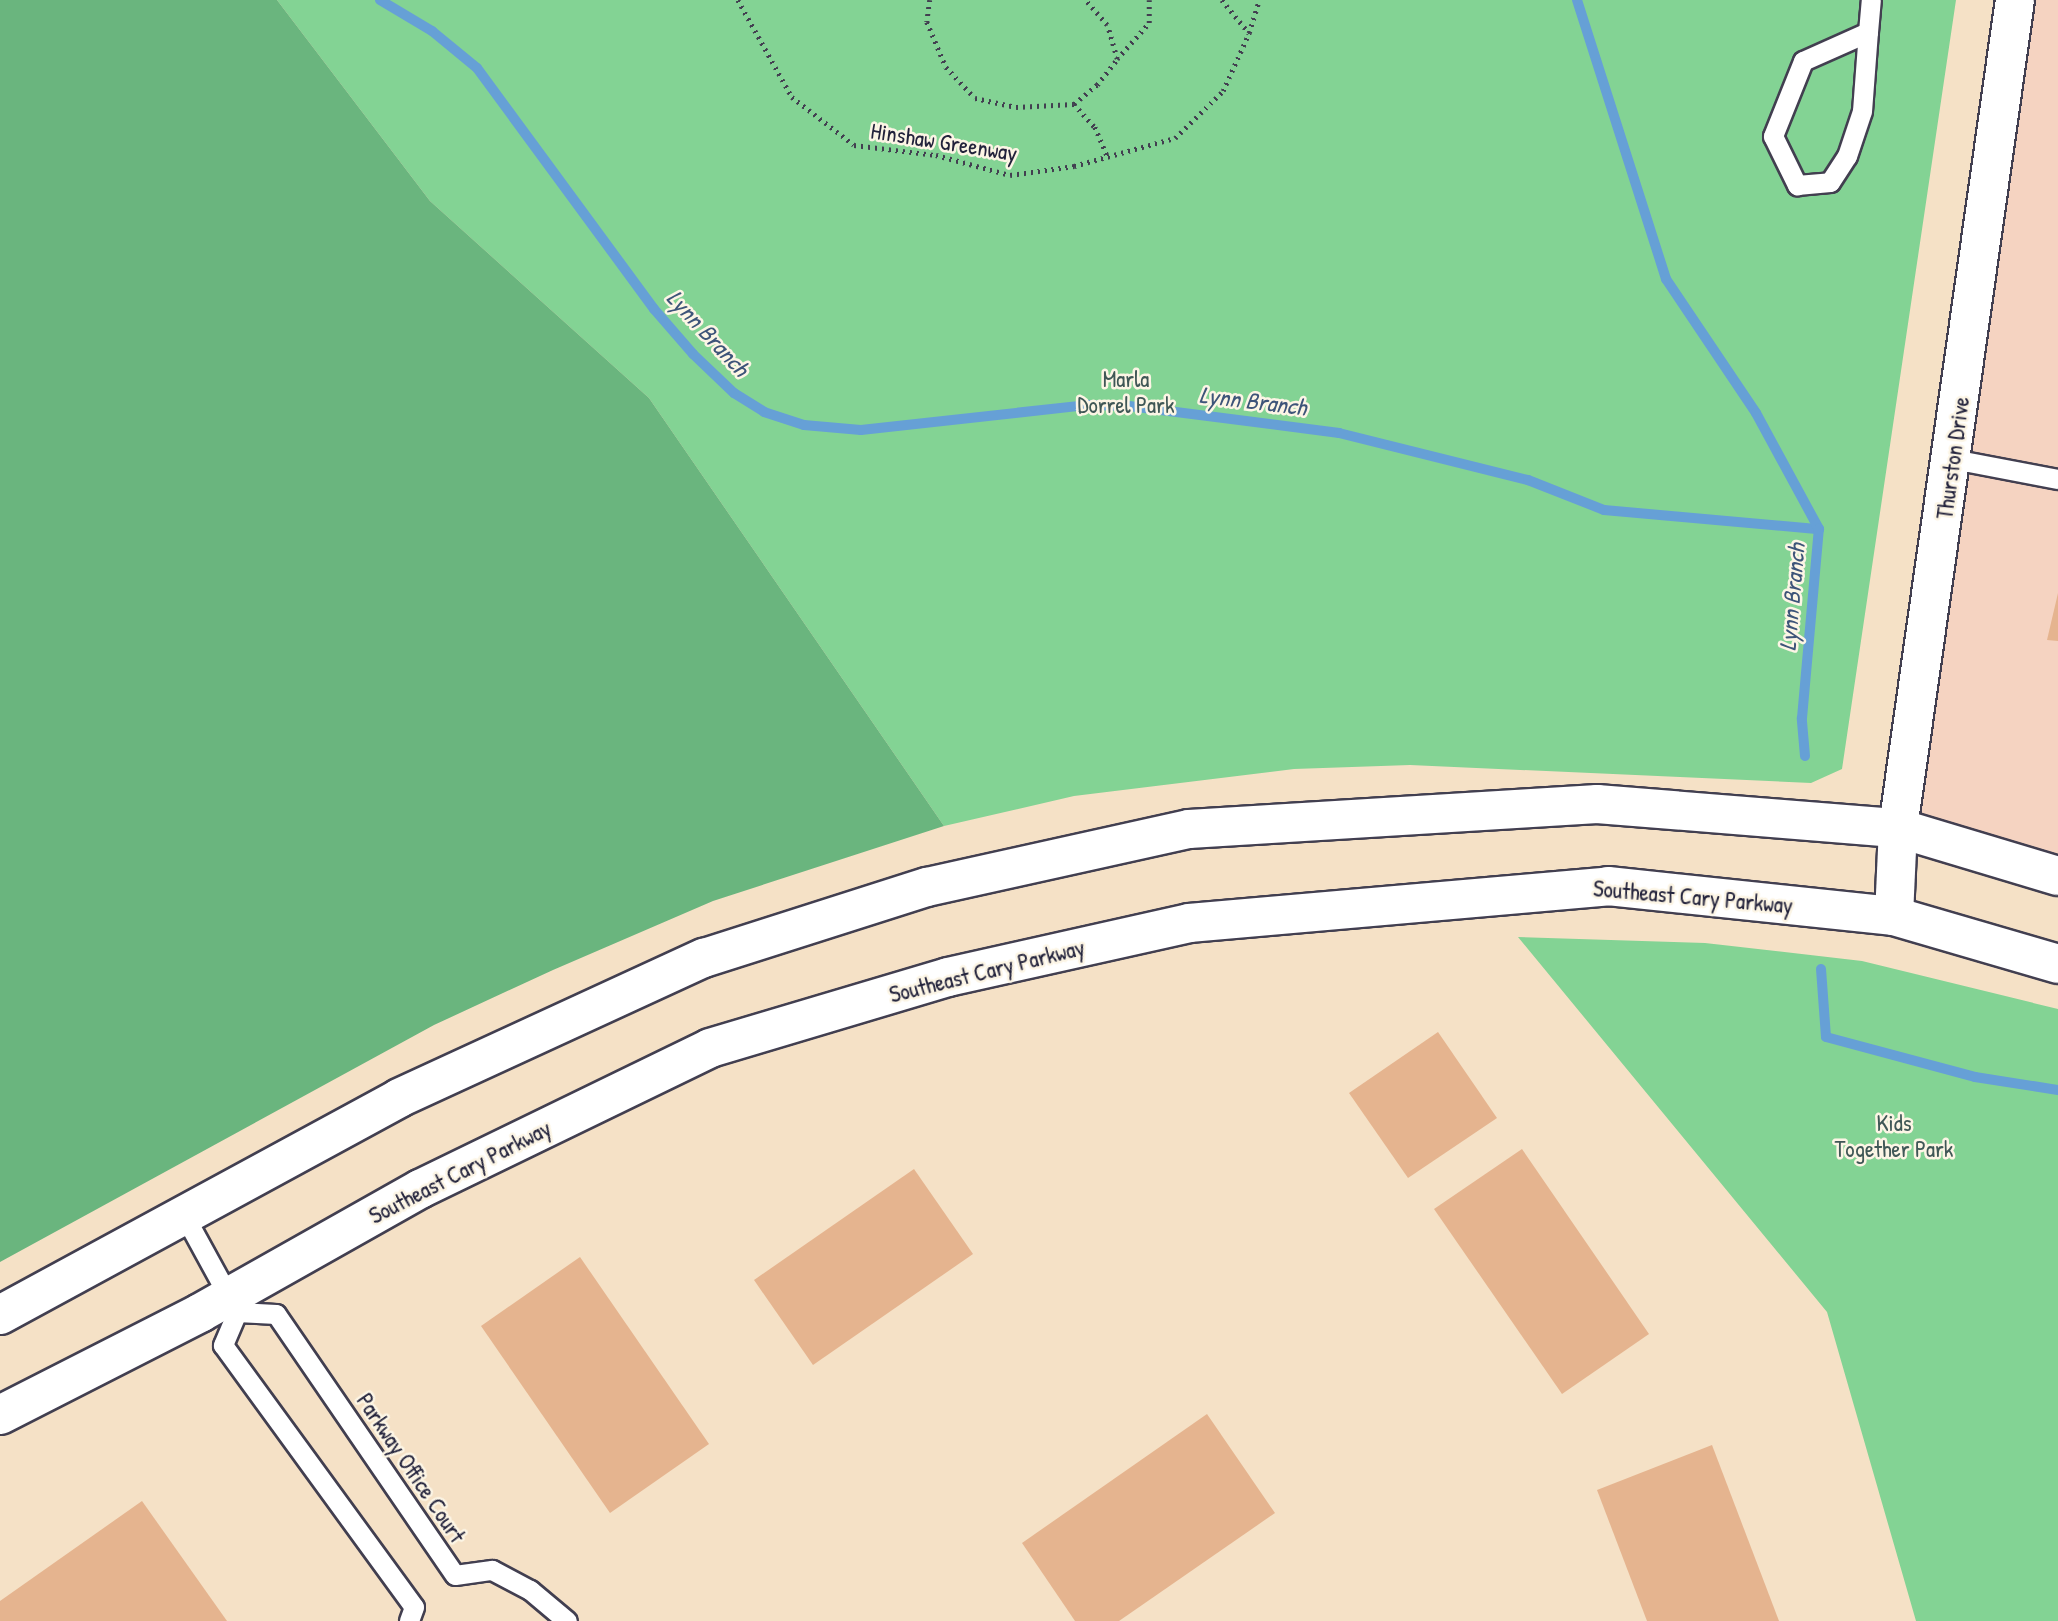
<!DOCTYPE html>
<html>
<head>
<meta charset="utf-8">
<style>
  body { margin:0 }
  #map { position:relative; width:2058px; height:1621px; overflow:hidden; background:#f5e1c6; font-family:"Patrick Hand",sans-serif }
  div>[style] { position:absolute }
  .built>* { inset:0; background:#f5d3c1 }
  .green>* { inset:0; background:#83d394 }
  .forest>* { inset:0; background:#6ab57e }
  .stream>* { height:10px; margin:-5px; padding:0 5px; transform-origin:5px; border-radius:5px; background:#66a0d6 }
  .building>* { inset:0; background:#e5b48f }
  .path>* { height:4.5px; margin-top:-2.25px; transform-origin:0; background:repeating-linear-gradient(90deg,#423f50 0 2px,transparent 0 7px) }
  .roads { filter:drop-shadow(2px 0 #423f50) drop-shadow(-2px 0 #423f50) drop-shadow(0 2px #423f50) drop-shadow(0 -2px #423f50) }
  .service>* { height:19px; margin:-9.5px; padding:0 9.5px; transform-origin:9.5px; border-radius:9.5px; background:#fff }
  .minor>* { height:38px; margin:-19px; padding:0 19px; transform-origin:19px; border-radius:19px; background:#fff }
  .primary>* { height:38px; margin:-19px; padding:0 19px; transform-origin:19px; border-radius:19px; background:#fff }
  span { translate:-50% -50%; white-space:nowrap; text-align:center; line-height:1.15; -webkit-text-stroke:5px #fcf5e5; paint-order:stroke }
  .street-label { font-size:23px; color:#22223b }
  .park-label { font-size:23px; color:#3f5756 }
  .water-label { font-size:24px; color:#3d5479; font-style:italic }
</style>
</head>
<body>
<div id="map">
  <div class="built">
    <div style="clip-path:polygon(2015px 0,2058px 0,2058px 876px,1898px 828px)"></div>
  </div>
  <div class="green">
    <div style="clip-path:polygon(277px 0,1956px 0,1842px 769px,1811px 783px,1410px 765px,1294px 769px,1074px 796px,944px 826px,649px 398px,430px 201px)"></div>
    <div style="clip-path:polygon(1518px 937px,1705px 943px,1862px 961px,2058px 1009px,2058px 1621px,1916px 1621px,1827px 1312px)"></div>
  </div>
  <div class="forest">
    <div style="clip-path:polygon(0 0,277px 0,430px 201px,649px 398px,944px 826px,713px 901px,553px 970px,434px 1025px,0 1262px)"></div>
  </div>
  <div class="stream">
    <div style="left:380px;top:0;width:61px;rotate:30.8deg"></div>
    <div style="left:432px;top:31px;width:58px;rotate:39.4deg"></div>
    <div style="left:477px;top:68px;width:299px;rotate:53.7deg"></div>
    <div style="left:654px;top:309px;width:60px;rotate:49.1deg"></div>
    <div style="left:693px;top:354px;width:57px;rotate:43.6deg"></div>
    <div style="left:734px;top:393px;width:36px;rotate:32deg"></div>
    <div style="left:764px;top:412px;width:42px;rotate:18deg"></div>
    <div style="left:804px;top:425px;width:57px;rotate:5deg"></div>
    <div style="left:861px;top:430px;width:229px;rotate:-6.3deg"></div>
    <div style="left:1089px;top:405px;width:40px;rotate:1.4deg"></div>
    <div style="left:1129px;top:406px;width:212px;rotate:7.3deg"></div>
    <div style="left:1339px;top:433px;width:195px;rotate:14deg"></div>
    <div style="left:1528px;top:480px;width:82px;rotate:21.5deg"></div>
    <div style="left:1604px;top:510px;width:216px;rotate:5.1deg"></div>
    <div style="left:1577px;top:0;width:293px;rotate:72.3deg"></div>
    <div style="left:1666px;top:279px;width:161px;rotate:56.1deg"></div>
    <div style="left:1756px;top:413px;width:132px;rotate:61.5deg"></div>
    <div style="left:1805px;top:756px;width:38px;rotate:-95deg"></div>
    <div style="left:1802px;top:718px;width:190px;rotate:-84.9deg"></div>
    <div style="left:1821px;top:969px;width:68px;rotate:85.8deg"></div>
    <div style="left:1826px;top:1037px;width:154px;rotate:15deg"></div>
    <div style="left:1975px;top:1077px;width:84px;rotate:8.9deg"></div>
  </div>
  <div class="building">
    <div style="clip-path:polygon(2058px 593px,2058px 641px,2047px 640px)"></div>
    <div style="clip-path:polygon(1438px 1032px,1497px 1118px,1408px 1178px,1349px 1093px)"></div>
    <div style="clip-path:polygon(1522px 1149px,1649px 1334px,1562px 1394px,1434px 1209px)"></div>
    <div style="clip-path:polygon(914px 1169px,973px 1254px,813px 1365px,754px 1280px)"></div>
    <div style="clip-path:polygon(580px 1257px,709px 1444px,610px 1513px,481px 1326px)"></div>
    <div style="clip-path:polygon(1207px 1414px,1275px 1513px,1119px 1621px,1075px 1621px,1022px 1543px)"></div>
    <div style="clip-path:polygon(1712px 1445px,1779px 1621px,1647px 1621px,1597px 1490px)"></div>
    <div style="clip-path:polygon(142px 1501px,227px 1621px,0 1621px,0 1601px)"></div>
  </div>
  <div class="path">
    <div style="left:738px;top:0;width:111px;rotate:60.9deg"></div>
    <div style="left:792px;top:97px;width:78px;rotate:37.7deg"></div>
    <div style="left:854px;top:145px;width:83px;rotate:7deg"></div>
    <div style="left:936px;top:155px;width:77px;rotate:15.1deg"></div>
    <div style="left:1010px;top:175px;width:65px;rotate:-8deg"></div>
    <div style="left:1074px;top:166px;width:105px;rotate:-15.5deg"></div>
    <div style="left:1175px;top:138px;width:67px;rotate:-44.4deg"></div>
    <div style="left:1223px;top:91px;width:64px;rotate:-65.9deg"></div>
    <div style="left:1249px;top:33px;width:34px;rotate:-73deg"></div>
    <div style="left:930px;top:0;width:22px;rotate:98deg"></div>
    <div style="left:927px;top:22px;width:49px;rotate:67.1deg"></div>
    <div style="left:946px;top:67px;width:42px;rotate:46.9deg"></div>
    <div style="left:975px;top:98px;width:42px;rotate:12.4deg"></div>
    <div style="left:1016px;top:107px;width:58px;rotate:-3deg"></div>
    <div style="left:1074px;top:104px;width:31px;rotate:48deg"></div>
    <div style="left:1095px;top:127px;width:34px;rotate:67deg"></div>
    <div style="left:1222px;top:0;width:43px;rotate:50.7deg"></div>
    <div style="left:1117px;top:59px;width:48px;rotate:-48.4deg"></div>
    <div style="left:1149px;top:23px;width:23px;rotate:-90deg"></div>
    <div style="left:1074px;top:104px;width:30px;rotate:-40deg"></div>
    <div style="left:1097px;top:85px;width:33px;rotate:-52deg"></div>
    <div style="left:1117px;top:59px;width:35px;rotate:-106deg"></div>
    <div style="left:1107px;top:25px;width:33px;rotate:-131deg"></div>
  </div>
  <div class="roads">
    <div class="service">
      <div style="left:1868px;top:32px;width:71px;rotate:156deg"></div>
      <div style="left:1803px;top:61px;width:81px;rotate:111.8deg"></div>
      <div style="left:1773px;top:136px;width:55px;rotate:63.9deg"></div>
      <div style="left:1797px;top:185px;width:33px;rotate:-5deg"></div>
      <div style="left:1830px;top:182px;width:31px;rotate:-57deg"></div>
      <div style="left:1847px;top:156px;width:47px;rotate:-71.6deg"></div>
      <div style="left:1862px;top:111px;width:79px;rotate:-85.7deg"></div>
      <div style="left:1868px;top:32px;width:32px;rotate:-85deg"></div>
      <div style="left:1953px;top:459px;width:107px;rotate:10.8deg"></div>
      <div style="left:184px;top:1215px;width:111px;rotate:61.3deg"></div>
      <div style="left:237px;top:1312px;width:36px;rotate:113deg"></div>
      <div style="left:223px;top:1345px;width:324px;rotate:53.9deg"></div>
      <div style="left:414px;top:1607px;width:15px;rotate:110deg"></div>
      <div style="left:237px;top:1312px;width:39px;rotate:3deg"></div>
      <div style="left:276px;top:1314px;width:316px;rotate:55.6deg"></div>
      <div style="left:455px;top:1575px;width:37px;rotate:-8deg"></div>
      <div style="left:492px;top:1570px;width:43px;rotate:27.8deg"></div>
      <div style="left:530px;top:1590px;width:48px;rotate:40deg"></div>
    </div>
    <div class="minor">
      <div style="left:1894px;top:916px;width:88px;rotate:-87.4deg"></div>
      <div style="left:1898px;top:828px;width:836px;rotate:-81.96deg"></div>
    </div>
    <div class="primary">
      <div style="left:0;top:1315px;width:454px;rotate:-28.5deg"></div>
      <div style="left:399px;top:1098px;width:336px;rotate:-24.7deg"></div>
      <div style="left:704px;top:958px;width:234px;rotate:-17.7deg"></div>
      <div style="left:927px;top:887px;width:268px;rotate:-12.5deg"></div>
      <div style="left:1189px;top:829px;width:409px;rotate:-3.5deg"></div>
      <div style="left:1597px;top:804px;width:302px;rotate:4.6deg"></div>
      <div style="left:1898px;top:828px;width:167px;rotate:16.7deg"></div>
      <div style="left:0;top:1415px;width:225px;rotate:-27deg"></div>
      <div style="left:200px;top:1313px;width:253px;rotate:-29.4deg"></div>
      <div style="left:420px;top:1189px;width:322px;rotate:-25.9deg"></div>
      <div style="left:710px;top:1048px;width:248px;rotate:-16.6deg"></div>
      <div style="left:948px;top:977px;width:247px;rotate:-12.6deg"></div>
      <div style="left:1189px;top:923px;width:421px;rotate:-5deg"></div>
      <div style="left:1608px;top:886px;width:288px;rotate:6deg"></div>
      <div style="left:1894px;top:916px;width:171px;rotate:16.3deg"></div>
    </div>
  </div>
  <div class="street-label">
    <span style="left:944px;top:142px;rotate:9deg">Hinshaw Greenway</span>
    <span style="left:1953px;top:458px;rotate:-82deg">Thurston Drive</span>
    <span style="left:1693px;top:897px;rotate:5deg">Southeast Cary Parkway</span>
    <span style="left:987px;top:971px;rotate:-14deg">Southeast Cary Parkway</span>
    <span style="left:460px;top:1172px;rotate:-27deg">Southeast Cary Parkway</span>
    <span style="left:411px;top:1468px;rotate:56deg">Parkway Office Court</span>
  </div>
  <div class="park-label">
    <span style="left:1126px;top:392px">Marla<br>Dorrel Park</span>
    <span style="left:1894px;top:1136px">Kids<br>Together Park</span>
  </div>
  <div class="water-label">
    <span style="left:708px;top:333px;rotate:47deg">Lynn Branch</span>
    <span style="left:1253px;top:401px;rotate:7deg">Lynn Branch</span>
    <span style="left:1792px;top:597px;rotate:-85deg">Lynn Branch</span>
  </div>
</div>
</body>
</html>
